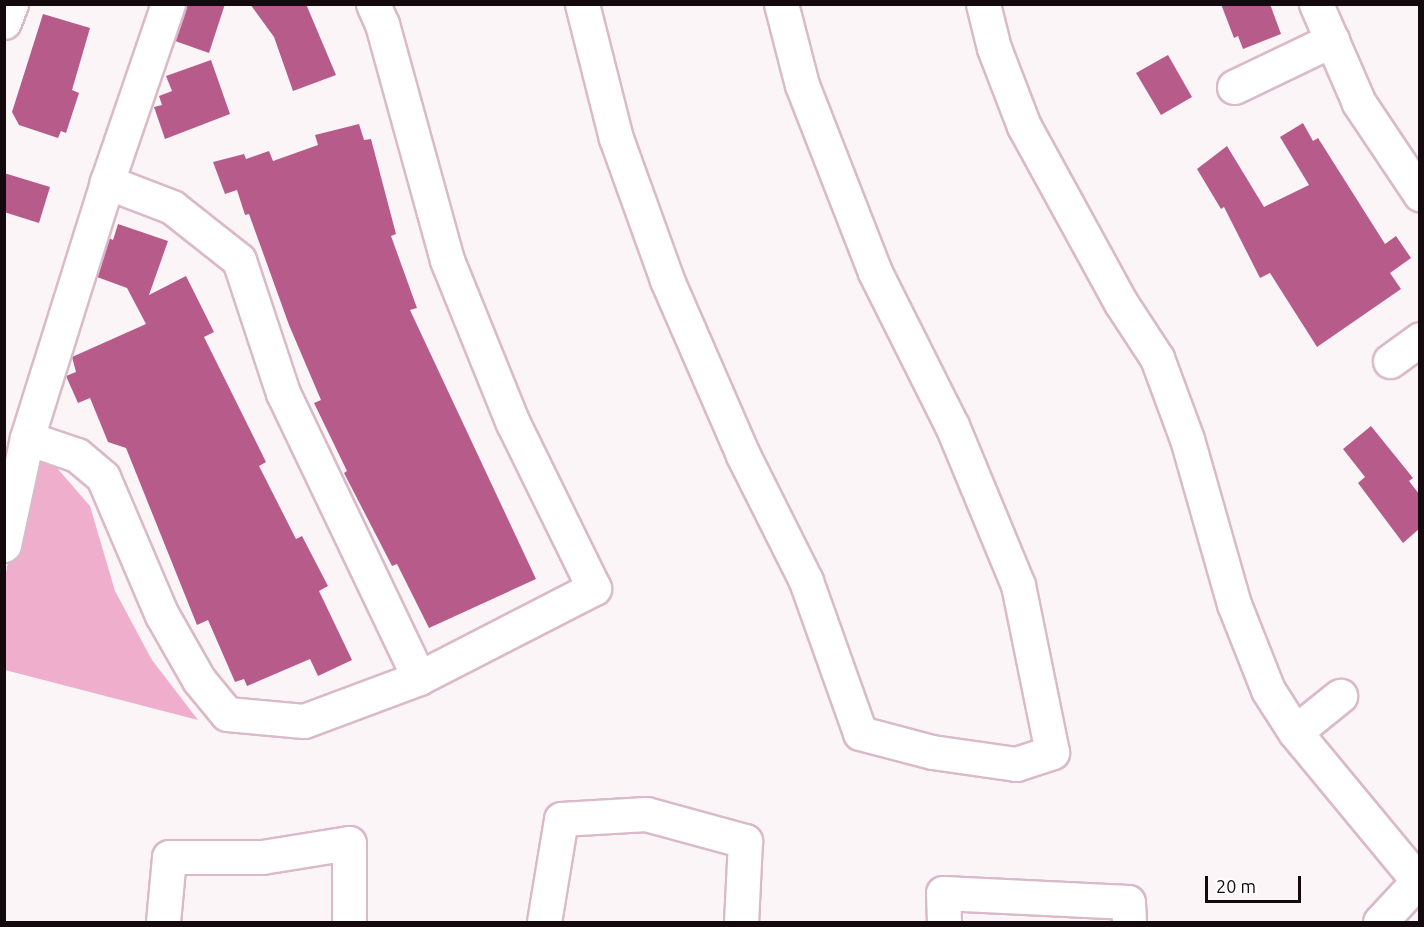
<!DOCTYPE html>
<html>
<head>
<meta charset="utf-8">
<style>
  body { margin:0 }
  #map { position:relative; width:1424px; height:927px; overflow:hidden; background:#fcf5f8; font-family:Ubuntu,sans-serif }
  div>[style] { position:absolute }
  .green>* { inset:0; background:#efafcc }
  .building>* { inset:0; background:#b75c8a }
  .roads { filter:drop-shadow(2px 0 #dabac8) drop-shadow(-2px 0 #dabac8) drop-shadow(0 2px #dabac8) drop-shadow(0 -2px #dabac8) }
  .street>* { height:33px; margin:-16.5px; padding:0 16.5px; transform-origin:16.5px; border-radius:16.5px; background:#fff }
  .secondary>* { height:33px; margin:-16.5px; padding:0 16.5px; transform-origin:16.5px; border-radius:16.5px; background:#fff }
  span { translate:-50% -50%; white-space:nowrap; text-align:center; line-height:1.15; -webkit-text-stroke:4.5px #fff; paint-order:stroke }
  .frame { position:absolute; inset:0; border:6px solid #140a0e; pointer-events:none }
  .scale { position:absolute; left:1205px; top:876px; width:96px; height:27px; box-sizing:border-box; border:3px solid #140a0e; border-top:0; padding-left:8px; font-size:18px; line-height:21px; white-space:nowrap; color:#140a0e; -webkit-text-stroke:4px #fff; paint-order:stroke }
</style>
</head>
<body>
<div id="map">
  <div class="green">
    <div style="clip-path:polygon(28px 457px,57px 468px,90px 506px,115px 591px,152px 660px,198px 720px,5px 670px,5px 578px)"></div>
  </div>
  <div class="building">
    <div style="clip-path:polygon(186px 4px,225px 4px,209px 53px,175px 41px)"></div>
    <div style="clip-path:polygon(250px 4px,306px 4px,336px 75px,293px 91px,274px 37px)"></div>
    <div style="clip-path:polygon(1221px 4px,1270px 4px,1281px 34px,1243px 49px,1238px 36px,1234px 38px)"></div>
    <div style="clip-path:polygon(43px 14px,90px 28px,72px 90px,79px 93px,66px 133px,61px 131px,58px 138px,19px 125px,12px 112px)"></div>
    <div style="clip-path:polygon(1168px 55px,1192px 97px,1161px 115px,1136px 73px)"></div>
    <div style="clip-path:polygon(211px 60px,230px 114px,165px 139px,154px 107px,162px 105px,159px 96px,172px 91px,166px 76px)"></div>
    <div style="clip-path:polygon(1303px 123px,1313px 141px,1318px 138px,1385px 244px,1396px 236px,1411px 258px,1390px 273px,1401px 289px,1317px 347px,1270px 273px,1260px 278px,1224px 207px,1221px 209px,1197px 169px,1227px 146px,1264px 207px,1309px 185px,1280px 137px)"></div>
    <div style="clip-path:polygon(359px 124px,364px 140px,371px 139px,396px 234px,391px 236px,417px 308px,410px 310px,536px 579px,429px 628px,397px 564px,392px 566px,344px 473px,347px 471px,314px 403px,321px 400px,289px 325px,249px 214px,245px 215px,237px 190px,225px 194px,213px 162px,244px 154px,246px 159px,269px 151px,273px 161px,318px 145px,315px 135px)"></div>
    <div style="clip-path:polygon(4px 173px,50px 187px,39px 223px,4px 212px)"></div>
    <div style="clip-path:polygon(118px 224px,168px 241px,149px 295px,186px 276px,214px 332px,204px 337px,266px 462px,259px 466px,296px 539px,302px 536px,328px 586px,319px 591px,352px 660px,318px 676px,310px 659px,247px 686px,244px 679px,235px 682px,208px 620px,197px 625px,126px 448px,108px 442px,90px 398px,78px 403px,66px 376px,76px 372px,72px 357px,146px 324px,127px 288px,97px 277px,109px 238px,113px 240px)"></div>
    <div style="clip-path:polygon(1371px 426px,1413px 478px,1409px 481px,1419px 494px,1419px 529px,1403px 543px,1358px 483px,1365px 477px,1343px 449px)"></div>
  </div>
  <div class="roads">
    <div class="street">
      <div style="left:373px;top:4px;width:22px;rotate:66deg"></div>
      <div style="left:382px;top:24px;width:245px;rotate:74.6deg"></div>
      <div style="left:447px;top:260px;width:176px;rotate:68deg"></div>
      <div style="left:513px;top:423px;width:184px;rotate:63.9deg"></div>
      <div style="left:594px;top:588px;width:197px;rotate:152.8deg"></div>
      <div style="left:582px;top:4px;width:138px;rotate:75.8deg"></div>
      <div style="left:616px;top:138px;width:151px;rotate:70.2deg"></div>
      <div style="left:667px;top:280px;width:191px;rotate:66.5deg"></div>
      <div style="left:743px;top:455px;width:141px;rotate:63.4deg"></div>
      <div style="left:806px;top:581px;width:161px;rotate:70.4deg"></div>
      <div style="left:860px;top:733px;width:74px;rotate:14.8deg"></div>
      <div style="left:932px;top:752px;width:85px;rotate:8.1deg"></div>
      <div style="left:1016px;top:764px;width:38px;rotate:-18deg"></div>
      <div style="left:1052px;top:752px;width:170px;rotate:-101.5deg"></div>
      <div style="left:1018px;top:585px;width:172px;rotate:-112.5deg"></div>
      <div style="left:952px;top:426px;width:172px;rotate:-116.6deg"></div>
      <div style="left:875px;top:272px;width:201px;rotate:-111.3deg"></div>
      <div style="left:802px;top:85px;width:84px;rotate:-104.5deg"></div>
      <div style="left:983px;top:4px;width:45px;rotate:76deg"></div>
      <div style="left:994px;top:48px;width:84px;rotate:69deg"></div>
      <div style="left:1024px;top:126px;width:202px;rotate:61.3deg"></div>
      <div style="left:1121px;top:303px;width:66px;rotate:56.8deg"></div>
      <div style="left:1157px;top:358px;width:86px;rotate:69.7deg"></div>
      <div style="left:1187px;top:439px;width:172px;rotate:74.1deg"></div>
      <div style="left:1234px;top:604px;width:92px;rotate:68.4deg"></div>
      <div style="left:1268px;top:690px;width:50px;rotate:57.3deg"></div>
      <div style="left:1295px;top:732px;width:196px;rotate:50.4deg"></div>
      <div style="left:1234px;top:87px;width:109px;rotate:-25.6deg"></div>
      <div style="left:1390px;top:361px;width:37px;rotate:-36deg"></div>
      <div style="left:27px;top:438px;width:53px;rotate:18.8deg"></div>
      <div style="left:77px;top:455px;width:34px;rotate:40deg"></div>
      <div style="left:103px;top:477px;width:150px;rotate:66.9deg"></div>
      <div style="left:162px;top:615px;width:75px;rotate:60.4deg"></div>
      <div style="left:199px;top:680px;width:44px;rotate:50.5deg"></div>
      <div style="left:227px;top:714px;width:77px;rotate:5.2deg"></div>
      <div style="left:304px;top:721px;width:123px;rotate:-20.5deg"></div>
      <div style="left:419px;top:678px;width:316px;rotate:-115.5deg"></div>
      <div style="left:283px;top:393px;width:140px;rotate:-108.3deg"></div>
      <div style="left:239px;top:260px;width:85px;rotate:-141.7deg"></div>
      <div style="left:172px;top:207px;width:70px;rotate:-159deg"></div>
      <div style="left:4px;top:545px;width:109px;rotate:-77.9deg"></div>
      <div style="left:27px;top:438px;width:268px;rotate:-72.6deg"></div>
      <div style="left:107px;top:182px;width:188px;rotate:-71.1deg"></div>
      <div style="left:1295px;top:732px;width:58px;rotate:-38.7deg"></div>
      <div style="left:163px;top:922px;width:65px;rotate:-84.7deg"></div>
      <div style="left:169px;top:857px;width:93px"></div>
      <div style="left:262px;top:857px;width:88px;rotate:-9.1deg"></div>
      <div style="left:349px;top:843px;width:79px;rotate:90deg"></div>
      <div style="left:544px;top:922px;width:104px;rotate:-80.6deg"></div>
      <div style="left:561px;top:819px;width:85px;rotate:-3.4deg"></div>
      <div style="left:646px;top:814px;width:103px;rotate:15.3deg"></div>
      <div style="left:745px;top:841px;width:81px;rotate:92.8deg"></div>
      <div style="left:944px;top:922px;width:29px;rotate:-92deg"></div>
      <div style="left:943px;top:893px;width:185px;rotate:2.8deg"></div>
      <div style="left:1128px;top:902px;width:20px;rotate:87deg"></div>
      <div style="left:1380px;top:922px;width:56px;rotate:-47.2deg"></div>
    </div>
    <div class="secondary">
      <div style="left:1316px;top:4px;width:108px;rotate:66.5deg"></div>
      <div style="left:1359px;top:103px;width:110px;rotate:56.2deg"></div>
      <div style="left:4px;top:22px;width:19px;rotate:-69deg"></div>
    </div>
  </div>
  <div class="frame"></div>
  <div class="scale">20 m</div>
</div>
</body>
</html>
